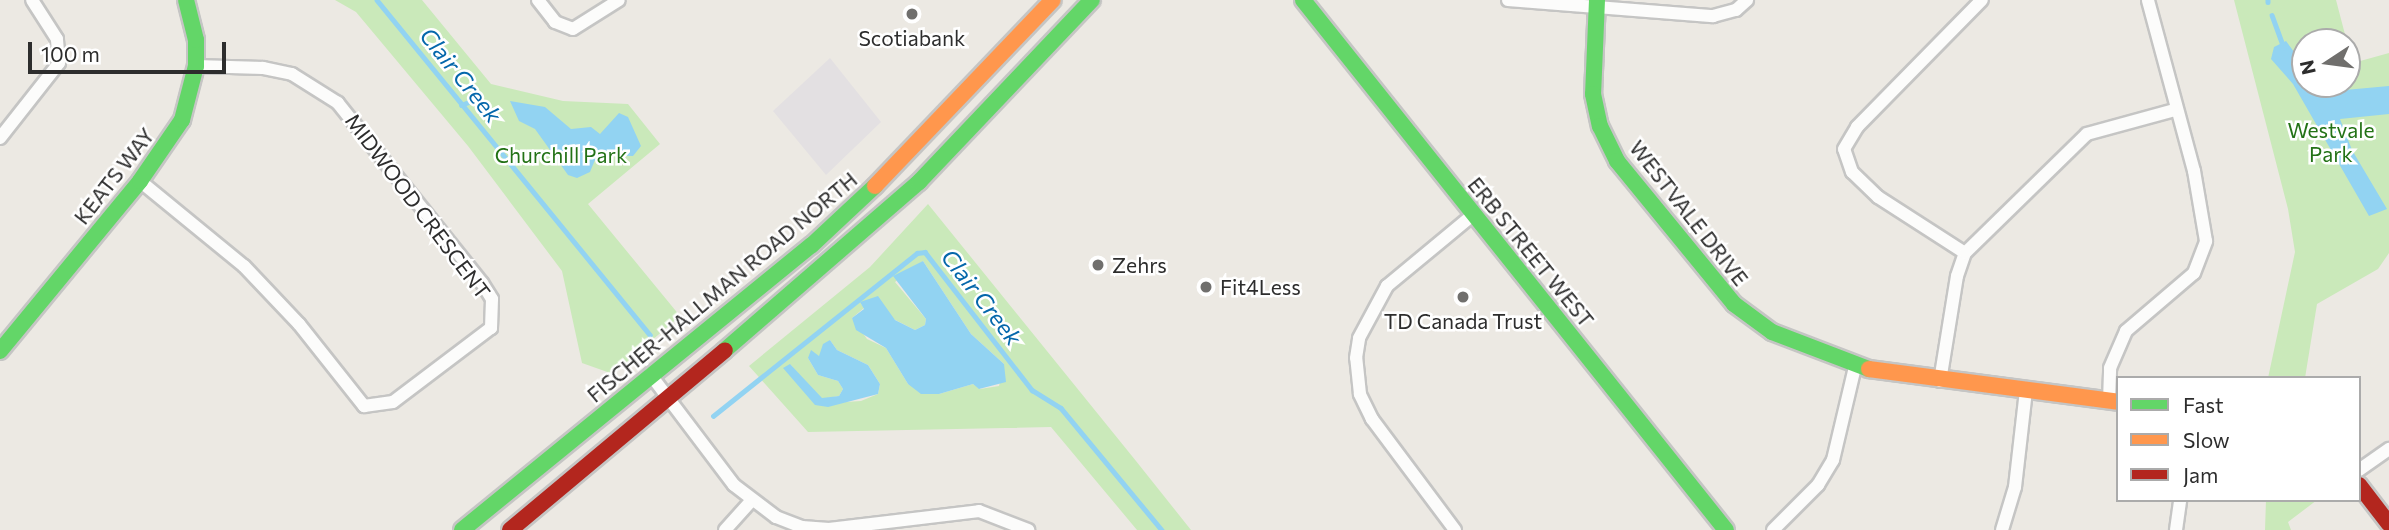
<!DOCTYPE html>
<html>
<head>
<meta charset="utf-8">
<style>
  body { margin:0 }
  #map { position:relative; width:2389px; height:530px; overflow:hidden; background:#ece9e3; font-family:Commissioner,sans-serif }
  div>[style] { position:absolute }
  .industrial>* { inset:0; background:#e3e0e2 }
  .green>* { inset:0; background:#cae9ba }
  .water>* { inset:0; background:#92d3f2 }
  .stream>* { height:4.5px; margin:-2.25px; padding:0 2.25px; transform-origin:2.25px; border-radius:2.25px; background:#92d3f2 }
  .roads { filter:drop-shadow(2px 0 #c5c5c4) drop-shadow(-2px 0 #c5c5c4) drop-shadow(0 2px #c5c5c4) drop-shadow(0 -2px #c5c5c4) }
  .street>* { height:12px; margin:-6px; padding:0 6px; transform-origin:6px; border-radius:6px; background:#fcfcfb }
  .fast>* { height:16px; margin:-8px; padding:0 8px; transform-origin:8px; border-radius:8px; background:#63d668 }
  .slow>* { height:16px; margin:-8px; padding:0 8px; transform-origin:8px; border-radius:8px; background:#ff974d }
  .jam>* { height:16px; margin:-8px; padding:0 8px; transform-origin:8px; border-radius:8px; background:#b3261e }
  .dots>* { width:19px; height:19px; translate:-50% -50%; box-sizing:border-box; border:4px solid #fff; border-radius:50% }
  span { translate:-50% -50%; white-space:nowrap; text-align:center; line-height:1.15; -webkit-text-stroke:5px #fff; paint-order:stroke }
  .poi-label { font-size:21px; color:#2d2d2d }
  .left { translate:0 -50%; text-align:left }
  .park-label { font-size:21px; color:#237216 }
  .street-label { font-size:21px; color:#2d2d2d }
  .water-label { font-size:23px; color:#0467ab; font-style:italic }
  .legend { position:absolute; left:2116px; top:376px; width:245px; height:126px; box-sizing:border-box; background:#fff; border:2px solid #ababab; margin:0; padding:9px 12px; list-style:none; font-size:21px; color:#2d2d2d }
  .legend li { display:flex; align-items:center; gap:14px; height:35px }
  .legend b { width:35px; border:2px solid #ababab }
  .north { position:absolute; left:2291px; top:28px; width:70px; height:70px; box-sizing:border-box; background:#fff; border:2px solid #ababab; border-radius:50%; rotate:257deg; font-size:19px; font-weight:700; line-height:28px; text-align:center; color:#2d2d2d }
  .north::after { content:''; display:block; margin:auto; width:24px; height:32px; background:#706f6d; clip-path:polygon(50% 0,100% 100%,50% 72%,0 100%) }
  .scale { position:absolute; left:28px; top:42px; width:198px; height:32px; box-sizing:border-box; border:4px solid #2d2d2d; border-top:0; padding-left:9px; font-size:21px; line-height:24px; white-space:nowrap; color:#2d2d2d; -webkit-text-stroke:5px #fff; paint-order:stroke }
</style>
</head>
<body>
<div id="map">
  <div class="industrial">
    <div style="clip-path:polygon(830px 58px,881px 122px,826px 175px,773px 111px)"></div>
  </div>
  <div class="green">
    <div style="clip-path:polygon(335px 0,422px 0,491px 84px,563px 101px,628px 104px,660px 144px,588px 204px,680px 316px,613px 374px,582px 363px,562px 271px,468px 146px,356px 12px)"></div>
    <div style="clip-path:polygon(2234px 0,2336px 0,2347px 42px,2305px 42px,2305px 84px,2347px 84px,2347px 42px,2353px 63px,2389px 53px,2389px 253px,2378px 269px,2317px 304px,2305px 378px,2268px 378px,2295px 252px,2288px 209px)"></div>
    <div style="clip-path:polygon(evenodd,928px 204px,1136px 461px,1191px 530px,1137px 530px,1051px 427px,808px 432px,749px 366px,870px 267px,928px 204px,923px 261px,971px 334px,1004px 364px,999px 386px,980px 389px,973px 384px,939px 394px,908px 384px,886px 348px,867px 339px,852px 318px,864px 308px,860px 302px,915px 330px,925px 325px,926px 319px,895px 282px,923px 261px,928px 204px,830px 340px,837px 350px,868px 365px,880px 384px,878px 394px,861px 401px,815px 404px,790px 364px,815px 394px,822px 399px,839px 396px,843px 389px,838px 381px,818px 375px,808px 358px,819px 357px,830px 340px)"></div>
    <div style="clip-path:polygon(2266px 500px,2317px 500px,2288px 522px,2291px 530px,2265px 530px)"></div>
  </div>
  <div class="water">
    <div style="clip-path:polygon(2286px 41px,2305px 67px,2305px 84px,2334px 84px,2345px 90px,2389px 86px,2389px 114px,2340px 119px,2352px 150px,2387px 209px,2369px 216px,2293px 84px,2271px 59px,2274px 47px)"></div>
    <div style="clip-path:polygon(510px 101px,545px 107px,571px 129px,591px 127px,600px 134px,619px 113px,628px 117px,641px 146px,633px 156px,597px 155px,590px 172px,577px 178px,568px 175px,535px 129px,519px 121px)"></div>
    <div style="clip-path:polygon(923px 261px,971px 334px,1004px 364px,1006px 382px,979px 389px,973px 384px,939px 394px,921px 394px,908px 384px,886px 348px,856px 330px,852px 318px,864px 309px,860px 302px,878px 296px,895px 320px,915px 330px,925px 325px,926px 319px,893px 276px)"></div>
    <div style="clip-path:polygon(830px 340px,837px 350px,868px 365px,880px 384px,878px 394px,828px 407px,815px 405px,783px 368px,790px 364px,822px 398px,839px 396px,843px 389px,838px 381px,818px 375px,808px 358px,811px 350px,819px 356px,823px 344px)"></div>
  </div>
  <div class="stream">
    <div style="left:377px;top:0;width:432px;rotate:50.8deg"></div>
    <div style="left:2268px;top:0;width:2px;rotate:90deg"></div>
    <div style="left:2272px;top:15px;width:35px;rotate:70deg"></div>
    <div style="left:461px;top:105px;width:14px;rotate:-21deg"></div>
    <div style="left:713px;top:416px;width:261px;rotate:-38.6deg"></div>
    <div style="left:917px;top:253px;width:8px;rotate:-7deg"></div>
    <div style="left:925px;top:252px;width:175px;rotate:52.2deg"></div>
    <div style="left:1032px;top:390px;width:34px;rotate:32deg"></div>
    <div style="left:1061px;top:408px;width:158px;rotate:50.4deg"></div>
  </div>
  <div class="roads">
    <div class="street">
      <div style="left:538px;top:0;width:28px;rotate:52deg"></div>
      <div style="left:555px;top:22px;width:19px;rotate:21deg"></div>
      <div style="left:573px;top:29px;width:54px;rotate:-32.2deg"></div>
      <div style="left:1508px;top:0;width:206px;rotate:4.5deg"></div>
      <div style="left:1713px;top:16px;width:24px;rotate:-15deg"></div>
      <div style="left:1736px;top:10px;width:15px;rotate:-42deg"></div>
      <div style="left:0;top:138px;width:95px;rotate:-51.8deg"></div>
      <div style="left:59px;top:63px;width:24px;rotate:-95deg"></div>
      <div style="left:57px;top:39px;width:46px;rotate:-122.7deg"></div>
      <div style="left:140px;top:181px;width:134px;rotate:39.3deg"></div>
      <div style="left:244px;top:266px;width:80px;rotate:46.5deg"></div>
      <div style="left:299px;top:324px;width:105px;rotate:51.6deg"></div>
      <div style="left:364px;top:406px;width:29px;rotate:-8deg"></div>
      <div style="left:393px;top:402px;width:123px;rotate:-37.1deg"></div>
      <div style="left:491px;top:328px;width:29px;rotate:-88deg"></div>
      <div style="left:492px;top:299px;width:19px;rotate:-122deg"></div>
      <div style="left:482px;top:283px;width:231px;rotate:-128.7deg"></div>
      <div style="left:338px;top:103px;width:54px;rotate:-147.8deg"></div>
      <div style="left:292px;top:74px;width:30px;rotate:-168deg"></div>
      <div style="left:263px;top:68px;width:67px;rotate:-178.3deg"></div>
      <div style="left:1965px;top:253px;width:103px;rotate:-147.2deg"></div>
      <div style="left:1878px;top:197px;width:36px;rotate:-136deg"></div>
      <div style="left:1852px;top:172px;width:24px;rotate:-109deg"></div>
      <div style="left:1844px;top:149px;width:26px;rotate:-59deg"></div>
      <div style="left:1857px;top:127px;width:178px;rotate:-45.5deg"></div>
      <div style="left:650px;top:374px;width:139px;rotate:52.9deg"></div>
      <div style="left:734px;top:485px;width:53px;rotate:37.3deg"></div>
      <div style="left:776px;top:517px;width:28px;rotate:21deg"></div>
      <div style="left:802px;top:527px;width:27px;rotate:4deg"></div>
      <div style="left:829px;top:529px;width:151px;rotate:-6.8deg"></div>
      <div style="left:979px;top:511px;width:53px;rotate:21.2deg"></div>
      <div style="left:1940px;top:381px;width:106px;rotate:-80.8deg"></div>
      <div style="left:1957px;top:276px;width:24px;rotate:-71deg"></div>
      <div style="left:1965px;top:253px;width:170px;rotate:-44.3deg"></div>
      <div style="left:2087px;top:134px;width:91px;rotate:-15.3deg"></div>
      <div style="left:2109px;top:401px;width:33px;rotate:-88deg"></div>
      <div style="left:2110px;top:368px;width:40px;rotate:-66.6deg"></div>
      <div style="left:2126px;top:331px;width:89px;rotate:-40.5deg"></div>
      <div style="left:2194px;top:273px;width:34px;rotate:-69deg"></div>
      <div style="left:2206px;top:241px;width:71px;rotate:-99.7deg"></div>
      <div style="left:2194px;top:171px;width:177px;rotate:-105.1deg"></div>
      <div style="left:2359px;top:470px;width:37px;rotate:-35deg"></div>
      <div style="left:725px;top:530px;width:38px;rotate:-48deg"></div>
      <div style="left:1455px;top:530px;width:139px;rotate:-126.8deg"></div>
      <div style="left:1372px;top:419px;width:28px;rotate:-116deg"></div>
      <div style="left:1360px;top:394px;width:36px;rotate:-96deg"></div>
      <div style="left:1356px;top:358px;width:20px;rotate:-81deg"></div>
      <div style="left:1359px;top:338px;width:59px;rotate:-61.7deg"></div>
      <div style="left:1387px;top:286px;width:113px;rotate:-39.6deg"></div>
      <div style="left:1773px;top:530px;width:64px;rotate:-45deg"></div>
      <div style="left:1818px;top:485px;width:29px;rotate:-59deg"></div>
      <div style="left:1833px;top:460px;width:96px;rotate:-76.7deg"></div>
      <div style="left:2002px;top:530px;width:45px;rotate:-73.2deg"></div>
      <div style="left:2015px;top:487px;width:97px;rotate:-83.5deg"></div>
      <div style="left:2176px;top:530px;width:30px;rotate:-82deg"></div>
    </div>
    <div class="fast">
      <div style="left:1303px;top:0;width:678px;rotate:51.41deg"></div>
      <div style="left:1597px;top:0;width:94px;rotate:92.4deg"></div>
      <div style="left:1593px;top:94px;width:33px;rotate:78deg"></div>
      <div style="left:1600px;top:126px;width:39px;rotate:64deg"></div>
      <div style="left:1617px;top:161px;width:185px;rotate:50.7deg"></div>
      <div style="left:1734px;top:304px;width:47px;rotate:36.4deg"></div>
      <div style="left:1772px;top:332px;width:104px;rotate:20.9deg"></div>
      <div style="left:725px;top:350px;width:257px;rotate:-40.9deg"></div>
      <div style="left:919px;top:182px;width:251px;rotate:-46.5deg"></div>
      <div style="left:0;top:351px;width:220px;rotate:-50.5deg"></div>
      <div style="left:140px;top:181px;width:74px;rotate:-55.5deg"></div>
      <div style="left:182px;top:120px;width:56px;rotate:-75.5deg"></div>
      <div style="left:196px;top:66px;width:26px;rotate:-90deg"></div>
      <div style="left:196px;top:40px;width:41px;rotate:-104deg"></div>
      <div style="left:462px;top:530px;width:451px;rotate:-39.2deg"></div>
      <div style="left:812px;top:245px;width:86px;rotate:-43.1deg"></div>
    </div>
    <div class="slow">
      <div style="left:875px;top:186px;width:257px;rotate:-46.3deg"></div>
      <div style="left:1869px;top:369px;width:251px;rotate:7.5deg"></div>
    </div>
    <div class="jam">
      <div style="left:2359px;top:485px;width:49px;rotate:52.4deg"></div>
      <div style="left:510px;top:530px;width:280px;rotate:-39.9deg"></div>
    </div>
  </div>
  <div class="dots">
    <div style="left:912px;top:14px;background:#706f6d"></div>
    <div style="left:1098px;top:265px;background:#706f6d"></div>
    <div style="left:1206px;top:287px;background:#706f6d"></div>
    <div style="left:1463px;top:297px;background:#706f6d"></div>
  </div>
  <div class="poi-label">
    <span style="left:912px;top:38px">Scotiabank</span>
    <span class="left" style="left:1112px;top:265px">Zehrs</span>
    <span class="left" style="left:1220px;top:287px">Fit4Less</span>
    <span style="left:1463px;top:321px">TD Canada Trust</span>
  </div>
  <div class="park-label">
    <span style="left:2331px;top:142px">Westvale<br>Park</span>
    <span style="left:561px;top:155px">Churchill Park</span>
  </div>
  <div class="street-label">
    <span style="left:114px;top:176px;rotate:-52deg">KEATS WAY</span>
    <span style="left:418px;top:206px;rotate:53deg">MIDWOOD CRESCENT</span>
    <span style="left:1689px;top:213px;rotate:52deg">WESTVALE DRIVE</span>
    <span style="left:1531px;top:252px;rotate:51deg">ERB STREET WEST</span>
    <span style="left:722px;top:287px;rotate:-40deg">FISCHER-HALLMAN ROAD NORTH</span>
  </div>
  <div class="water-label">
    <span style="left:461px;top:75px;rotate:51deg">Clair Creek</span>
    <span style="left:982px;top:297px;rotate:52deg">Clair Creek</span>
  </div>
  <ul class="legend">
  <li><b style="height:9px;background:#63d668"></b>Fast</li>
  <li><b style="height:9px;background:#ff974d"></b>Slow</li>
  <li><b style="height:9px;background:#b3261e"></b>Jam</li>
  </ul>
  <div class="north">N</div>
  <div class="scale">100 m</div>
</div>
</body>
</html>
